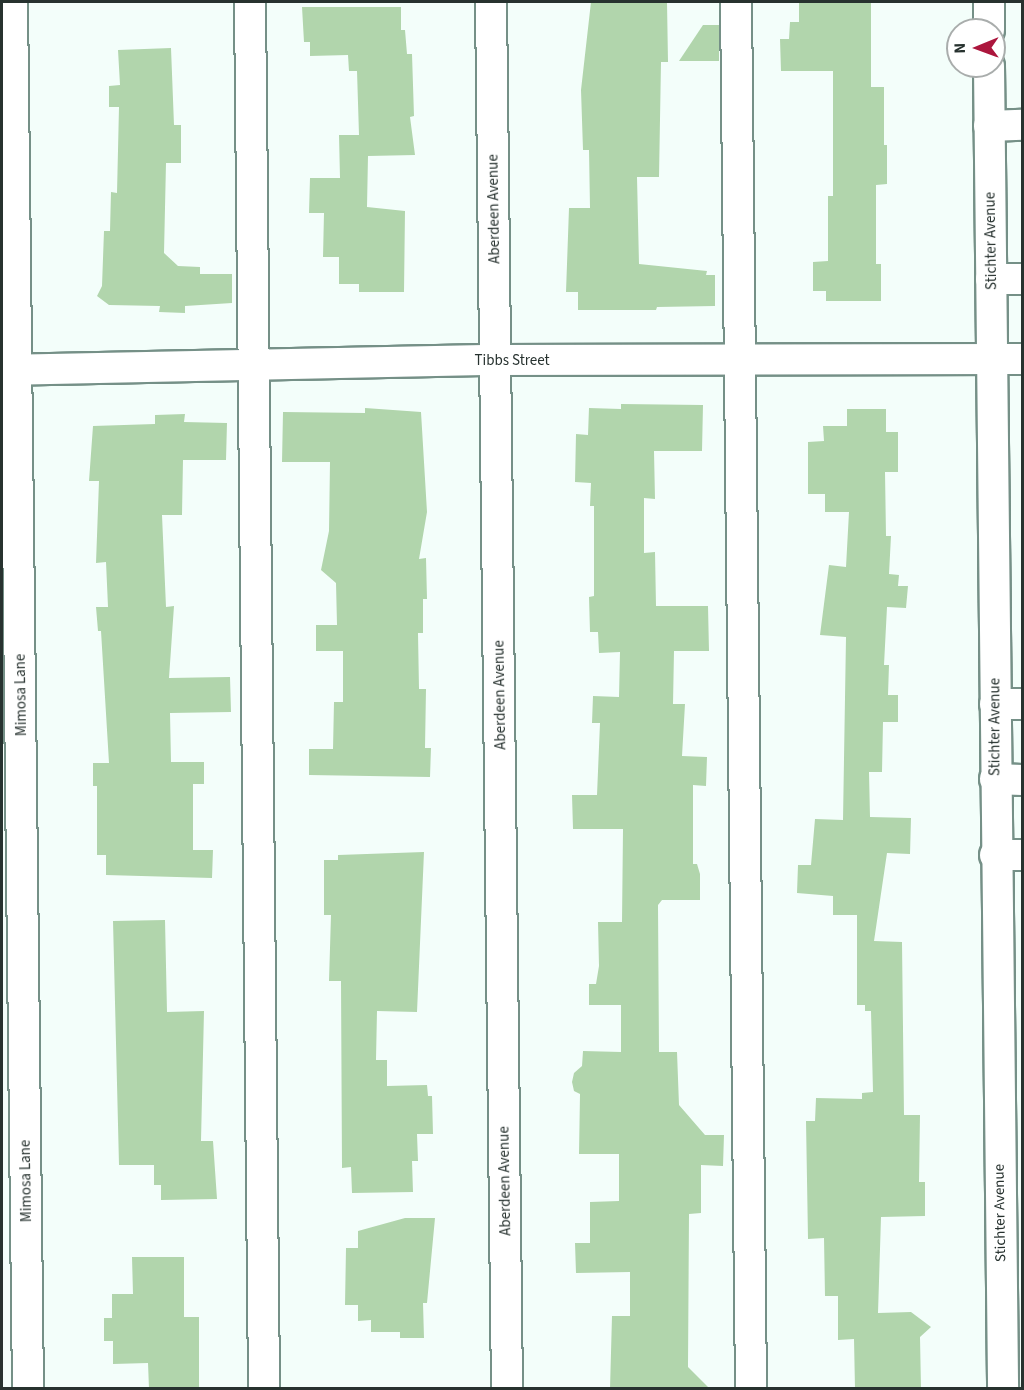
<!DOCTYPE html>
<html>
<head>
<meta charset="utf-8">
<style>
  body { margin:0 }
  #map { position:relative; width:1024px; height:1390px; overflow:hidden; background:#f3fefa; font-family:"Source Sans 3",sans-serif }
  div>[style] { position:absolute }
  .building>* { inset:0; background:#b1d5ac }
  .roads { filter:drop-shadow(2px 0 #759087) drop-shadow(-2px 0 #759087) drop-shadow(0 2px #759087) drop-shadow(0 -2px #759087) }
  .minor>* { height:30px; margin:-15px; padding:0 15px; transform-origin:15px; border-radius:15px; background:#fff }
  span { translate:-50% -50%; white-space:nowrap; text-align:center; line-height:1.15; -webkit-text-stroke:4.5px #fff; paint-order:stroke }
  .street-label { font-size:15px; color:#27322f }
  .frame { position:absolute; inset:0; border:3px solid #27322f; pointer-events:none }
  .north { position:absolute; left:946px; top:18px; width:60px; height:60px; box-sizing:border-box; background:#fff; border:2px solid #a9adac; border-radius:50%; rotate:269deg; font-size:16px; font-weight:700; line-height:24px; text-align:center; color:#27322f }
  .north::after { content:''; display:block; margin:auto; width:21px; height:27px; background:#ac163d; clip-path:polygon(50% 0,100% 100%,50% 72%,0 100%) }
</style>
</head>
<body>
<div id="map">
  <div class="building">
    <div style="clip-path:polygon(591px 2px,667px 2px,668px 62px,661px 62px,659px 177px,637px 177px,639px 264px,707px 271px,706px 275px,715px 275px,715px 306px,657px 307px,656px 310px,578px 310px,578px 292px,566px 292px,569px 208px,590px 208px,589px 150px,583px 150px,581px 90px)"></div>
    <div style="clip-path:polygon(799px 2px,871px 2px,871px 87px,884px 87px,884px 145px,887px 145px,887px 184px,876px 185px,876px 264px,881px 264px,881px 301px,826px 301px,826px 291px,813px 291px,813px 262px,828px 261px,828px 196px,833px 196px,833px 71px,781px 71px,780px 39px,789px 39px,790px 22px,799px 22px)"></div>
    <div style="clip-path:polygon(302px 7px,401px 7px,401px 30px,405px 30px,407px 54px,412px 54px,414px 116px,410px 117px,415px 155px,368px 156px,367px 207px,405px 211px,404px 292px,359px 292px,359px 284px,339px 284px,339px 257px,323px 257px,324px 213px,309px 213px,310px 178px,340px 178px,339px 135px,359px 135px,357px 71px,349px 71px,348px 55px,310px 56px,310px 42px,304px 42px)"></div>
    <div style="clip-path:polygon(703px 25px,719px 25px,719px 61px,679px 61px)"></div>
    <div style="clip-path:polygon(171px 48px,174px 125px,181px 125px,181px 163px,166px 163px,164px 253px,178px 266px,200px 267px,200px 274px,232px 274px,232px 303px,185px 306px,185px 313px,159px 312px,160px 306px,109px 305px,97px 296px,102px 286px,104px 231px,110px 231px,111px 192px,117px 193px,119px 107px,109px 107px,109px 86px,120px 85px,118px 50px)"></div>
    <div style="clip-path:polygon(621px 404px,703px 405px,702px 451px,654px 451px,655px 499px,644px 498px,644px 553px,655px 552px,656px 606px,708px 606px,709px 651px,674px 651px,673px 704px,685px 704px,682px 756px,707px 757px,706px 786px,693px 785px,693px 864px,697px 864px,700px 874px,700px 900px,662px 900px,658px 905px,659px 1052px,677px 1052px,679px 1105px,705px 1135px,724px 1135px,723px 1166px,701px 1165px,701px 1213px,689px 1214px,688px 1367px,710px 1389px,610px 1389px,612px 1316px,630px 1316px,630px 1272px,576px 1273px,575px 1243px,590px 1243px,590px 1202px,619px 1201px,619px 1154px,579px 1154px,580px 1094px,574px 1091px,572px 1082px,574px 1073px,582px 1066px,583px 1051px,621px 1052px,621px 1005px,589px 1005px,589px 984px,596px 984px,599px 966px,598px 922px,622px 922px,623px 829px,573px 829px,572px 795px,597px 795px,600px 723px,592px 723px,593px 696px,619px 697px,620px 652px,599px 653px,598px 632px,590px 632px,589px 597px,594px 596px,594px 506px,590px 506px,591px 483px,575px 482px,576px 434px,588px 435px,589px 408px,621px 409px)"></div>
    <div style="clip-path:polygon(365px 408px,421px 412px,427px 512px,419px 559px,426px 558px,427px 599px,423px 599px,423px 633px,418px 633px,419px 689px,426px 689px,425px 748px,431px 748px,430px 777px,309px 775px,309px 749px,333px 749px,334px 702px,343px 702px,343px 651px,316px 651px,316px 625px,337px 625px,336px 583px,321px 570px,329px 531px,330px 462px,282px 462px,283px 412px,365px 413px)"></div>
    <div style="clip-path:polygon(847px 409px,886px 409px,886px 432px,898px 432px,898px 472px,885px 472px,886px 536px,891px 536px,889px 574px,899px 575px,898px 586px,908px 586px,906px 608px,887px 607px,884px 665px,889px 665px,888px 695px,898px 695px,898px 722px,883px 722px,882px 772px,869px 772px,870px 817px,911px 818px,910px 854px,887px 853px,874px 941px,902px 942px,904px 1115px,920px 1115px,919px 1182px,925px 1182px,925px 1216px,881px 1217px,878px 1313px,911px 1312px,931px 1327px,920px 1337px,921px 1389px,855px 1389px,854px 1339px,838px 1340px,838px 1296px,825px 1296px,824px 1238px,808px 1239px,806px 1121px,815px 1121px,816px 1098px,862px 1099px,862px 1093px,873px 1092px,871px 1011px,865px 1011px,865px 1005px,857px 1005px,857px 915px,833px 915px,833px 896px,797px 893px,798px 865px,811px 865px,815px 819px,843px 820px,846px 637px,820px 635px,829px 565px,846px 567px,849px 512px,825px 512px,825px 494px,808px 494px,808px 442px,824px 441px,823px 426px,847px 426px)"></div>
    <div style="clip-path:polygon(185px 414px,184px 422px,227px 423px,226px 460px,183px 460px,182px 515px,162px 515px,166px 607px,174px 606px,169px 678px,230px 677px,231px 712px,170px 713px,171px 762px,204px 762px,204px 784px,193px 784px,193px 850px,213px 850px,212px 878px,106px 875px,106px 855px,97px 855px,97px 786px,93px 786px,93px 763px,109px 763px,101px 631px,98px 631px,96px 607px,108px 607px,106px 562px,96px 563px,99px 481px,89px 481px,93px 426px,155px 424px,155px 415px)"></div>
    <div style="clip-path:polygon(424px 852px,417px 1012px,377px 1011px,376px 1060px,387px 1060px,387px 1086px,427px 1085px,428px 1096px,432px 1096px,433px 1134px,417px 1134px,418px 1161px,412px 1161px,413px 1192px,352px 1193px,351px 1167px,342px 1168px,341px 981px,329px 981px,331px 915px,324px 915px,324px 860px,338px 860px,338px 855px)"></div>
    <div style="clip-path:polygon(165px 920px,167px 1012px,204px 1011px,201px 1141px,213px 1141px,217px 1199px,161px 1200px,161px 1185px,154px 1185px,154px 1165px,119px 1165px,113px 921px)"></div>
    <div style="clip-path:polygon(405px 1218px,435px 1218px,427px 1303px,423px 1303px,424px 1338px,400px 1338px,400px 1332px,371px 1332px,371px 1320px,358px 1321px,358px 1305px,345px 1305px,346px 1248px,358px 1248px,358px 1231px)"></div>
    <div style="clip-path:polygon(132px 1257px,184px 1257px,184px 1317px,199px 1317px,199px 1389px,149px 1389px,148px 1363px,113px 1364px,113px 1341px,104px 1341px,104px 1318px,112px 1318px,112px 1294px,133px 1294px)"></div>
  </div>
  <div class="roads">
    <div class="minor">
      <div style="left:12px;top:2px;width:1386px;rotate:89.34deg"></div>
      <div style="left:250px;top:2px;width:1386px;rotate:89.42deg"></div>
      <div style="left:491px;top:2px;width:1386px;rotate:89.34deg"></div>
      <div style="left:736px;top:2px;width:1386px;rotate:89.38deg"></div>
      <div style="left:989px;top:2px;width:28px;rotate:90deg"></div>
      <div style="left:989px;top:66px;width:1322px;rotate:89.39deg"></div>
      <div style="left:989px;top:126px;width:33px;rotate:-2deg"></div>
      <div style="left:991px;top:279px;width:31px"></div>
      <div style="left:2px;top:370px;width:494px;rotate:-1.2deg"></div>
      <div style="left:496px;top:360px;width:526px;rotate:-0.11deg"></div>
      <div style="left:995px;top:704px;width:27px"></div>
      <div style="left:995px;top:779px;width:27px;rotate:2deg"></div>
      <div style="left:995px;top:855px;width:27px"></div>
    </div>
  </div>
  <div class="street-label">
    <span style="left:494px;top:209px;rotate:-91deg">Aberdeen Avenue</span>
    <span style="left:991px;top:241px;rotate:-91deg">Stichter Avenue</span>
    <span style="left:512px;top:361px">Tibbs Street</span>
    <span style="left:21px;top:695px;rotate:-91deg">Mimosa Lane</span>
    <span style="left:500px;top:695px;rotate:-91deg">Aberdeen Avenue</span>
    <span style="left:995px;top:727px;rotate:-90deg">Stichter Avenue</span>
    <span style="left:26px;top:1181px;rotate:-91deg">Mimosa Lane</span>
    <span style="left:505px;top:1181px;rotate:-91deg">Aberdeen Avenue</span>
    <span style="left:1000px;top:1213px;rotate:-91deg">Stichter Avenue</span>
  </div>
  <div class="frame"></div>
  <div class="north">N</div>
</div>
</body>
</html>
